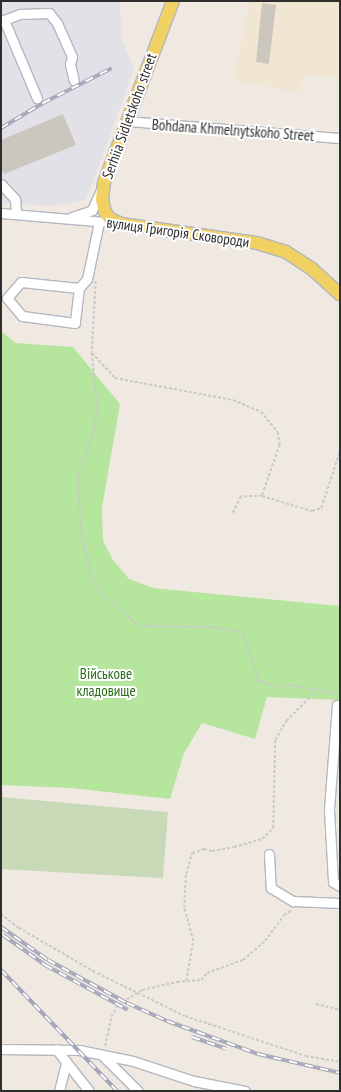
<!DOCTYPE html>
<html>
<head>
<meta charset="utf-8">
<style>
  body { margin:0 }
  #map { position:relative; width:341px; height:1092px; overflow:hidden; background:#efe9e1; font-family:"PT Sans Narrow",sans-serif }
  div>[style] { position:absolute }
  .industrial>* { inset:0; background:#e3e1e8 }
  .education>* { inset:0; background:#f0e6d1 }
  .green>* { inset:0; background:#b6e59e }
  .cemetery>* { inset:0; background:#c8d9b8 }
  .building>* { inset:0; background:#cbc7bf }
  .path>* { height:1.5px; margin-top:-0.75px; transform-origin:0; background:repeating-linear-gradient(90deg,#c9c9c9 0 3px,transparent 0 5px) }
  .roads { filter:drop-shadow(1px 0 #b4b7c1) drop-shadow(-1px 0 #b4b7c1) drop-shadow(0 1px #b4b7c1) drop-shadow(0 -1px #b4b7c1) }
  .minor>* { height:9px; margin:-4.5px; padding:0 4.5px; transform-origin:4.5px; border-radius:4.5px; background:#fff }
  .major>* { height:12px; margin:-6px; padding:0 6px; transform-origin:6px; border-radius:6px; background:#f2d163 }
  .rail>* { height:4px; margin-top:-2px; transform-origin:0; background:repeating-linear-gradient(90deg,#fff 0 8px,#a3a6b8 0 16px); box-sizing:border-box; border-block:1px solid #a3a6b8 }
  span { translate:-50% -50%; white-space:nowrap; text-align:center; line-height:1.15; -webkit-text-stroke:4px #fff; paint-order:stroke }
  .street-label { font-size:15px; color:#2e2e2e }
  .park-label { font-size:15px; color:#2c6e1b }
  .frame { position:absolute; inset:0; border:2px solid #2e2e2e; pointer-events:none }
</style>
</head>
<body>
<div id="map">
  <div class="industrial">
    <div style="clip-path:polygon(1px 1px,119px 1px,122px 23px,121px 38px,134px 69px,86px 200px,53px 206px,1px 203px)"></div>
  </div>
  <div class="education">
    <div style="clip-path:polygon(249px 1px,340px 1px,340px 77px,304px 76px,299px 93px,234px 80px)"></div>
  </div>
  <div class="green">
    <div style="clip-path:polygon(1px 331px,16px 343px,73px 347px,120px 404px,102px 508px,103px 541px,113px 560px,129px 579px,153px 588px,340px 606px,340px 700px,267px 697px,255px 739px,202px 723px,184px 753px,170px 799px,71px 788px,1px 785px)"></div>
  </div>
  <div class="cemetery">
    <div style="clip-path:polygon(1px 797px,168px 812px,163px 878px,1px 869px)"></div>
  </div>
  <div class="building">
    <div style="clip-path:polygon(262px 3px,276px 5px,269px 64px,256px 62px)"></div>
    <div style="clip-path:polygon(63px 114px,76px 145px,4px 174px,1px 167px,1px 140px)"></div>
  </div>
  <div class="path">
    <div style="left:96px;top:281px;width:72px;rotate:93.2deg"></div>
    <div style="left:92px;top:353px;width:34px;rotate:47deg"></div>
    <div style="left:115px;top:378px;width:120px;rotate:10.6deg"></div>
    <div style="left:233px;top:400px;width:30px;rotate:23deg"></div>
    <div style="left:261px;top:412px;width:26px;rotate:50deg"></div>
    <div style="left:278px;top:432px;width:13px;rotate:81deg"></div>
    <div style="left:280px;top:445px;width:54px;rotate:109.4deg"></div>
    <div style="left:262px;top:496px;width:21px;rotate:177deg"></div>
    <div style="left:241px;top:497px;width:18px;rotate:117deg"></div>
    <div style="left:92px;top:353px;width:54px;rotate:84.7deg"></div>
    <div style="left:97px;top:407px;width:22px;rotate:95deg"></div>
    <div style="left:95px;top:429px;width:45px;rotate:110.9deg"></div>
    <div style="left:79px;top:471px;width:24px;rotate:90deg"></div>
    <div style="left:79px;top:495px;width:40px;rotate:85.7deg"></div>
    <div style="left:82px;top:535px;width:45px;rotate:77.2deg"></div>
    <div style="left:92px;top:579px;width:21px;rotate:55deg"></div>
    <div style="left:104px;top:596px;width:46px;rotate:40.6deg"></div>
    <div style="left:139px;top:626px;width:73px;rotate:0.8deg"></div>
    <div style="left:212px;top:627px;width:32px;rotate:11deg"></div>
    <div style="left:243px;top:633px;width:51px;rotate:70.5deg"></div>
    <div style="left:260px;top:681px;width:14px;rotate:21deg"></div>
    <div style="left:273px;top:686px;width:18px;rotate:-3deg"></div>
    <div style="left:291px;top:685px;width:50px;rotate:10.4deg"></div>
    <div style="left:262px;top:496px;width:52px;rotate:16.7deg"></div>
    <div style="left:312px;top:511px;width:9px;rotate:-18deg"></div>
    <div style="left:321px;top:508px;width:60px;rotate:-71.6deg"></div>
    <div style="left:1px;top:914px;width:23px;rotate:38deg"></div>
    <div style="left:19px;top:928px;width:86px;rotate:30.2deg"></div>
    <div style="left:93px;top:971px;width:102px;rotate:26.1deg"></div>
    <div style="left:185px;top:1016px;width:127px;rotate:18.3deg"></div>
    <div style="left:306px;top:1056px;width:35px;rotate:10deg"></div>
    <div style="left:186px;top:981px;width:41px;rotate:-80.1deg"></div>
    <div style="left:193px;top:941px;width:34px;rotate:-105deg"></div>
    <div style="left:184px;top:908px;width:34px;rotate:-87deg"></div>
    <div style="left:186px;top:874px;width:22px;rotate:-74deg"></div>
    <div style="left:192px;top:853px;width:13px;rotate:-18deg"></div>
    <div style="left:204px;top:849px;width:8px;rotate:14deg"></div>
    <div style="left:212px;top:851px;width:22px;rotate:-10deg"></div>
    <div style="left:234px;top:847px;width:29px;rotate:-16deg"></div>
    <div style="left:262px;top:839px;width:16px;rotate:-45deg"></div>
    <div style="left:273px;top:828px;width:88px;rotate:-88.7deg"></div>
    <div style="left:275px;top:740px;width:22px;rotate:-60deg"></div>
    <div style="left:286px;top:721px;width:42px;rotate:-45deg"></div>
    <div style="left:316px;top:1004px;width:25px;rotate:14deg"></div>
    <div style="left:105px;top:1046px;width:30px;rotate:-78deg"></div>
    <div style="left:111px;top:1017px;width:14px;rotate:-60deg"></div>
    <div style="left:118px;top:1005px;width:28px;rotate:-32deg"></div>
    <div style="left:142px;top:990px;width:36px;rotate:-13deg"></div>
    <div style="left:177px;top:982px;width:24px;rotate:-5deg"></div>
    <div style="left:201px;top:980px;width:9px;rotate:-49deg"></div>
    <div style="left:207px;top:973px;width:38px;rotate:-20deg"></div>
    <div style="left:243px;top:960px;width:29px;rotate:-41deg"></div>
    <div style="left:265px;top:941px;width:32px;rotate:-54deg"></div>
    <div style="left:284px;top:915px;width:9px;rotate:-32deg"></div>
  </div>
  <div class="roads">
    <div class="minor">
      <div style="left:4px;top:20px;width:17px;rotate:-21deg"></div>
      <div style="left:20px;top:14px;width:29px;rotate:-2deg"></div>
      <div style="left:49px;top:13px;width:13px;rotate:51deg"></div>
      <div style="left:57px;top:23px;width:37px;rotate:66deg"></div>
      <div style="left:72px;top:57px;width:7px;rotate:106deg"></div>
      <div style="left:70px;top:64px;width:17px;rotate:77deg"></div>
      <div style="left:1px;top:21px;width:3px;rotate:-18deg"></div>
      <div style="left:4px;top:20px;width:85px;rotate:67.1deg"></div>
      <div style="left:127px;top:121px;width:214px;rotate:4.6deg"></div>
      <div style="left:1px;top:184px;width:21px;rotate:47deg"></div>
      <div style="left:15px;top:199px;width:15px;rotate:86deg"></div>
      <div style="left:1px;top:213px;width:104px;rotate:4.9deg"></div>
      <div style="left:72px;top:217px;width:21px;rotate:-19deg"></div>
      <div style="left:92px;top:210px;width:22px;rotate:-66deg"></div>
      <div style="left:79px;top:288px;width:35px;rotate:97deg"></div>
      <div style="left:75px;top:323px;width:53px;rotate:-172.5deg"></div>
      <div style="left:22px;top:316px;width:23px;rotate:-130deg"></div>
      <div style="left:7px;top:298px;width:21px;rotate:-49deg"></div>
      <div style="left:21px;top:282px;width:58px;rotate:5.9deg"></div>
      <div style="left:79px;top:288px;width:12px;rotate:-48deg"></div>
      <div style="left:87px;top:279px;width:58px;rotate:-78.1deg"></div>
      <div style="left:340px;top:705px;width:3px;rotate:180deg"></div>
      <div style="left:337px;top:705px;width:105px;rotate:94.4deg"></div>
      <div style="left:329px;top:810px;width:72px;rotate:86.8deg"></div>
      <div style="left:333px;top:882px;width:8px;rotate:30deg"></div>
      <div style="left:269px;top:854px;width:34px;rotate:87deg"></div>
      <div style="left:271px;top:888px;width:26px;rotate:31deg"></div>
      <div style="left:293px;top:901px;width:47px;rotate:2.4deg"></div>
      <div style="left:1px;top:1049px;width:78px;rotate:0.7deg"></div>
      <div style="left:79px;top:1050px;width:55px;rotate:11.5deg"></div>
      <div style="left:133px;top:1061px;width:64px;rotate:18.2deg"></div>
      <div style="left:194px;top:1081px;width:52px;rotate:11.1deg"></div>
      <div style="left:56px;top:1049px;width:53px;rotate:51.8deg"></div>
      <div style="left:103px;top:1056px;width:49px;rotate:45deg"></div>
      <div style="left:59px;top:1091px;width:30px;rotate:-76deg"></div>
    </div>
    <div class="major">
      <div style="left:173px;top:1px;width:195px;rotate:110.8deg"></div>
      <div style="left:104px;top:183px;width:16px;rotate:97deg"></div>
      <div style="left:102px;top:199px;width:13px;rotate:77deg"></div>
      <div style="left:105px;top:212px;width:9px;rotate:54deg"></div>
      <div style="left:110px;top:219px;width:13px;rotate:23deg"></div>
      <div style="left:122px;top:224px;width:136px;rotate:8deg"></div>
      <div style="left:257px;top:243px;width:30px;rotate:17deg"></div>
      <div style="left:286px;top:252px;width:31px;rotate:33deg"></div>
      <div style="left:312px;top:269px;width:38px;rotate:42deg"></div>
    </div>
  </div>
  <div class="rail">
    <div style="left:1px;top:128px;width:49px;rotate:-30.8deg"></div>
    <div style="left:43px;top:103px;width:77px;rotate:-26.9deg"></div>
    <div style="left:1px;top:927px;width:57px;rotate:35.1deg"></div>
    <div style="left:48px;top:960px;width:90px;rotate:28.6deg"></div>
    <div style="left:127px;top:1003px;width:44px;rotate:24.2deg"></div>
    <div style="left:167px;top:1021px;width:97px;rotate:19.9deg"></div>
    <div style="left:258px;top:1054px;width:84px;rotate:13deg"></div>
    <div style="left:3px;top:935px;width:52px;rotate:35.5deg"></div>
    <div style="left:45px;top:965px;width:94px;rotate:28.5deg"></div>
    <div style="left:1px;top:970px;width:168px;rotate:46.2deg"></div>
    <div style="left:192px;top:1037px;width:36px;rotate:19deg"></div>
  </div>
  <div class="street-label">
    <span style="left:129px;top:116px;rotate:-70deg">Serhiia Sidletskoho street</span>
    <span style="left:233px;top:130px;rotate:4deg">Bohdana Khmelnytskoho Street</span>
    <span style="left:178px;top:232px;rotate:8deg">вулиця Григорія Сковороди</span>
  </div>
  <div class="park-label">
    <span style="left:106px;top:682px">Військове<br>кладовище</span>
  </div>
  <div class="frame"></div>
</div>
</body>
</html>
